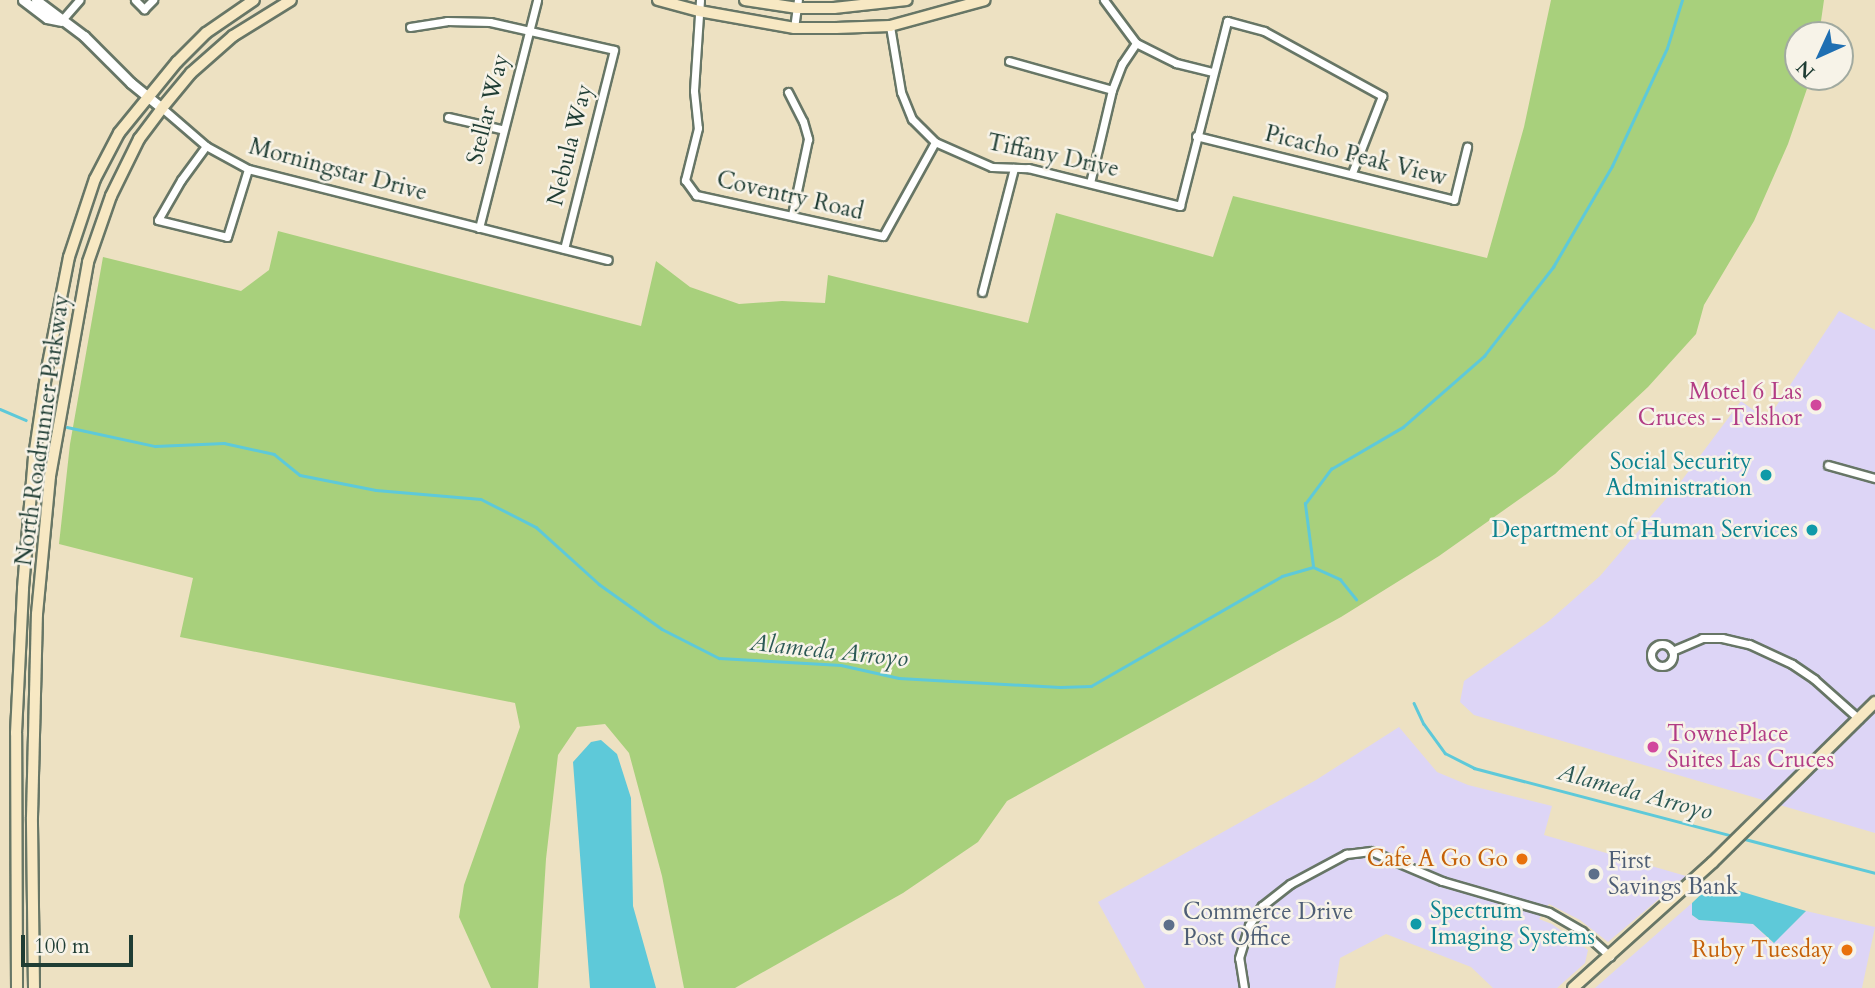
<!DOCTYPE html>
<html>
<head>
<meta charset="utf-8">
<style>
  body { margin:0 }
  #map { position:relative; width:1875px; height:988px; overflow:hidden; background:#ede1c2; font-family:Cardo,serif }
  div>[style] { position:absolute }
  .built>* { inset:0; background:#ddd5f6 }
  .green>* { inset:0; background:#a8d07c }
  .water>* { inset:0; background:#5ec9d9 }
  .stream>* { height:2.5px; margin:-1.25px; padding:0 1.25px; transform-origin:1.25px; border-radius:1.25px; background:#5ec9d9 }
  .roads { filter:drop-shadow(2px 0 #677666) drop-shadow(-2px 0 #677666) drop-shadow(0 2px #677666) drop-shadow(0 -2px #677666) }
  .minor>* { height:7px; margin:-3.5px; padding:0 3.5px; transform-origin:3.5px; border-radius:3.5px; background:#fff }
  .minor>.ring { margin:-3.5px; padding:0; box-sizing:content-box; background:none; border:7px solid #fff; border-radius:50% }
  .tertiary>* { height:9px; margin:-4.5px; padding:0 4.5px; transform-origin:4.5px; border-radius:4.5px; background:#fff }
  .secondary>* { height:10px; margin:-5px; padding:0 5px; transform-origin:5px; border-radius:5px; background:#f7e8c3 }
  .dots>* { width:19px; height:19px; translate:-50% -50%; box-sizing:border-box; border:4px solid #f7f3e8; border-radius:50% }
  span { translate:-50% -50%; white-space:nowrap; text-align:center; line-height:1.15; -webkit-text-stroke:5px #f7f3e8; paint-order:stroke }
  .street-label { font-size:23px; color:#1f3d34 }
  .hotel-label { font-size:23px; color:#b23c85 }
  .right { translate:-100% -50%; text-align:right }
  .left { translate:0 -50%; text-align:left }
  .culture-label { font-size:23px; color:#0d838f }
  .food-label { font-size:23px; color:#c56008 }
  .service-label { font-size:23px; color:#4e5e75 }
  .water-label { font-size:24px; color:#2c5955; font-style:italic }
  .north { position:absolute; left:1784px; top:21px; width:70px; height:70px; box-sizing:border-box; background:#f7f3e8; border:2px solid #a1aaa0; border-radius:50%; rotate:225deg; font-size:19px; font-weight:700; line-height:28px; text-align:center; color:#1f3d34 }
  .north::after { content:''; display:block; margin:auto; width:24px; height:32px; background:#1f6fb2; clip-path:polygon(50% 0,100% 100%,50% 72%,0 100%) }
  .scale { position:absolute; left:21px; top:935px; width:112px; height:32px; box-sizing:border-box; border:4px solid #1f3d34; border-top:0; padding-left:9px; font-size:21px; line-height:24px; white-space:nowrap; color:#1f3d34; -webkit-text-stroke:5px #f7f3e8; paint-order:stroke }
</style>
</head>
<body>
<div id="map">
  <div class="built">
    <div style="clip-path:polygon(1839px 311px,1875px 330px,1875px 833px,1474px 715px,1460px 702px,1464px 681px,1549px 621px,1600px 576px,1682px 480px,1741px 401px,1767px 420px)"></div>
    <div style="clip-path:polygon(1399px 727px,1437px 772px,1468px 785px,1552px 806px,1544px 835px,1686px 876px,1608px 942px,1580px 920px,1549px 904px,1539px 919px,1552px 924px,1588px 950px,1585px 963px,1557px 988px,1493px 988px,1471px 967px,1386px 934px,1340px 958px,1335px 988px,1145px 988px,1098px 902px,1316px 780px)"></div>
    <div style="clip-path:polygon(1692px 903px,1692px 915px,1699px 920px,1753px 924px,1773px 943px,1806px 911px,1875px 927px,1862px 988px,1595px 988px)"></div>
  </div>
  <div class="green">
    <div style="clip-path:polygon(1551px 0,1824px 0,1819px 35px,1798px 35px,1798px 77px,1811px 77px,1788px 144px,1754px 221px,1704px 305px,1696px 334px,1648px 387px,1555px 474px,1439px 556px,1341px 617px,1007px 801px,978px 842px,903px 893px,735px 988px,684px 988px,662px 876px,629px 753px,605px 724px,577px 727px,558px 755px,546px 859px,538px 988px,491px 988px,459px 917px,464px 885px,520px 727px,515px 703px,180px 637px,193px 578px,59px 544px,70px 444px,103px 257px,241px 291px,269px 270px,278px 231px,641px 326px,656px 261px,690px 287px,739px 304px,782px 301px,825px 303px,828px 275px,1028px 323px,1056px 213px,1213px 257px,1233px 196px,1487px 258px,1524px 127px)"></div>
  </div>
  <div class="water">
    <div style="clip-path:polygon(601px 740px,617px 754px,631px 798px,633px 906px,656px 988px,590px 988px,573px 762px,591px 742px)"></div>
    <div style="clip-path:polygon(1713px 883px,1806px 911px,1774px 943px,1753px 924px,1699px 920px,1692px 915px,1692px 903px)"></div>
  </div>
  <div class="stream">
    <div style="left:0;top:409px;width:28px;rotate:23deg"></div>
    <div style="left:67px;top:427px;width:90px;rotate:12.2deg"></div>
    <div style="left:155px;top:446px;width:69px;rotate:-2.5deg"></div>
    <div style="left:224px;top:443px;width:51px;rotate:12.4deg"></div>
    <div style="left:274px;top:454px;width:33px;rotate:39deg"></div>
    <div style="left:300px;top:475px;width:77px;rotate:11.2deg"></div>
    <div style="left:376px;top:490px;width:105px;rotate:4.9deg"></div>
    <div style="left:481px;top:499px;width:62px;rotate:27deg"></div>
    <div style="left:536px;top:527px;width:85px;rotate:42.1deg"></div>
    <div style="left:599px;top:584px;width:77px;rotate:35.5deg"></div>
    <div style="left:662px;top:629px;width:64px;rotate:27deg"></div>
    <div style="left:719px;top:658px;width:122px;rotate:3.3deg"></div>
    <div style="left:841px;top:665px;width:59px;rotate:12.6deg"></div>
    <div style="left:899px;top:678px;width:161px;rotate:3.2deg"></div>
    <div style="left:1060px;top:687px;width:31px;rotate:-2deg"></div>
    <div style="left:1091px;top:686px;width:220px;rotate:-29.9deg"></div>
    <div style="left:1282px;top:576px;width:32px;rotate:-16deg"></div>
    <div style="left:1313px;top:567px;width:30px;rotate:24deg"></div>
    <div style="left:1340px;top:579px;width:26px;rotate:51deg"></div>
    <div style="left:1313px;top:566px;width:63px;rotate:-97.4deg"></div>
    <div style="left:1305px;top:504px;width:44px;rotate:-53.4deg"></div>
    <div style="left:1331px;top:469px;width:83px;rotate:-30.3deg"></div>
    <div style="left:1403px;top:427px;width:108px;rotate:-41.2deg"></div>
    <div style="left:1484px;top:356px;width:113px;rotate:-52.2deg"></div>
    <div style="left:1553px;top:267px;width:117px;rotate:-59.7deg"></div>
    <div style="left:1612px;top:166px;width:130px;rotate:-65deg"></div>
    <div style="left:1667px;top:48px;width:50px;rotate:-72.6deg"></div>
    <div style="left:1414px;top:703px;width:23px;rotate:65deg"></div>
    <div style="left:1424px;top:724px;width:36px;rotate:54deg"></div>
    <div style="left:1445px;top:753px;width:33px;rotate:27deg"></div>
    <div style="left:1474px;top:768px;width:269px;rotate:14.7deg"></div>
    <div style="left:1741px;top:838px;width:138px;rotate:14.6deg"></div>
  </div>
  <div class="roads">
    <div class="minor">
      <div style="left:135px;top:0;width:13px;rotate:45deg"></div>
      <div style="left:144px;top:9px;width:13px;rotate:-45deg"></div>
      <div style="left:700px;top:0;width:91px;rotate:93.8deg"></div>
      <div style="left:694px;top:91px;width:37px;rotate:84deg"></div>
      <div style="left:698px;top:128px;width:54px;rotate:104deg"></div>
      <div style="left:685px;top:180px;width:19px;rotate:54deg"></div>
      <div style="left:696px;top:195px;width:191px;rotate:12.4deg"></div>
      <div style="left:883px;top:236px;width:107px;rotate:-61deg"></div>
      <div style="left:1104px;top:0;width:54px;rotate:53.3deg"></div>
      <div style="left:1136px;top:43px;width:45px;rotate:26.6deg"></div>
      <div style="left:1176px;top:63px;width:38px;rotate:14deg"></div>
      <div style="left:61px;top:21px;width:28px;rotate:-49deg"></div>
      <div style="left:890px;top:26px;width:67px;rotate:80.5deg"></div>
      <div style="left:901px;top:92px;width:29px;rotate:68deg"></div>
      <div style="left:912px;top:119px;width:33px;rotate:45deg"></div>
      <div style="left:935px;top:142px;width:62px;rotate:23.7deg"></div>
      <div style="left:992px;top:167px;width:36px;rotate:2deg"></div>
      <div style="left:1028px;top:168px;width:157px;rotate:14deg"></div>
      <div style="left:1180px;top:206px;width:191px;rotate:-75.7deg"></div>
      <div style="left:1227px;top:21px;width:38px;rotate:15deg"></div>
      <div style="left:1264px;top:31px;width:135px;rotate:28.8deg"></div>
      <div style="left:1382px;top:96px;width:83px;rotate:111.3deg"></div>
      <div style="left:410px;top:27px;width:37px;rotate:-9deg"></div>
      <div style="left:447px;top:21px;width:43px;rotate:1.3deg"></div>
      <div style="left:490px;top:22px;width:127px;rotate:12.7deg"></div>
      <div style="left:614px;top:50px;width:205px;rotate:104.1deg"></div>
      <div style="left:794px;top:28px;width:28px;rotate:-82deg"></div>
      <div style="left:1009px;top:61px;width:107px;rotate:15.7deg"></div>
      <div style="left:788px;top:92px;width:33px;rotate:63deg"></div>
      <div style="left:803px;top:121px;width:19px;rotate:74deg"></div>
      <div style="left:808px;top:139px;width:78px;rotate:101.9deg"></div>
      <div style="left:162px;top:108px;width:58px;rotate:40.8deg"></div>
      <div style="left:206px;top:146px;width:48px;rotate:28.7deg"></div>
      <div style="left:248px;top:169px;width:371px;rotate:14.2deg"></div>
      <div style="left:448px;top:117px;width:54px;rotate:12.8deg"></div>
      <div style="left:1196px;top:136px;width:266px;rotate:13.9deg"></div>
      <div style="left:1454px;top:200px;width:55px;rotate:-76.2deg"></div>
      <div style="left:206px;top:146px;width:42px;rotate:126.3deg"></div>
      <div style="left:181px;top:180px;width:46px;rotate:119.9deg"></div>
      <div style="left:158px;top:220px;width:71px;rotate:13.8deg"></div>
      <div style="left:227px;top:237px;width:71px;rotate:-72.8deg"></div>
      <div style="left:1090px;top:183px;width:96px;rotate:-76.7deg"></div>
      <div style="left:1112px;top:90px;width:28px;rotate:-69deg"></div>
      <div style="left:1122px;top:64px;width:25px;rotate:-56deg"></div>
      <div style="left:479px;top:228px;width:235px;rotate:-75.7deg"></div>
      <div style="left:982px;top:292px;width:128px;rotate:-75.5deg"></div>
      <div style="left:1828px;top:465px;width:49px;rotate:15.5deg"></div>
      <div class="ring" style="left:1651px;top:644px;width:15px;height:15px"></div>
      <div style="left:1672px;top:651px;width:33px;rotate:-23deg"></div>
      <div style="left:1702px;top:638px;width:20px"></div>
      <div style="left:1722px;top:638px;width:28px;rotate:13deg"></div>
      <div style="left:1749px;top:644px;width:47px;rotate:24.9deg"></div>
      <div style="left:1792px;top:664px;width:27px;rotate:34deg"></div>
      <div style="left:1814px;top:679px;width:60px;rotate:41.6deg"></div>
      <div style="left:1244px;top:988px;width:30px;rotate:-99deg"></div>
      <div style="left:1239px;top:958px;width:34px;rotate:-73deg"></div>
      <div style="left:1249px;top:925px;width:23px;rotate:-56deg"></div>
      <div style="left:1262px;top:906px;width:36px;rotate:-38deg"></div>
      <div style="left:1290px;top:884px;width:64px;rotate:-28.2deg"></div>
      <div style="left:1346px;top:854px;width:25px;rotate:-7deg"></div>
      <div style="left:1371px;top:851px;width:77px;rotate:22.9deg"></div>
      <div style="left:1442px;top:881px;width:111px;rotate:16.2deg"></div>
      <div style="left:1549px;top:912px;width:38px;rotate:30deg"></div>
      <div style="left:1582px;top:931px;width:38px;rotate:42deg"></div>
    </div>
    <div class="tertiary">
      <div style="left:23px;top:0;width:30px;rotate:37deg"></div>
      <div style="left:47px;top:18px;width:14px;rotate:12deg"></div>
      <div style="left:36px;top:0;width:60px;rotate:36.9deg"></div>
      <div style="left:84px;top:36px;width:66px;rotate:45deg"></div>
      <div style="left:131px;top:83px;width:40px;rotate:39deg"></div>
    </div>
    <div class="secondary">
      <div style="left:658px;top:0;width:42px;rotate:15deg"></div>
      <div style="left:699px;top:11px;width:97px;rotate:10.1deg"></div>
      <div style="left:794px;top:28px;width:42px"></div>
      <div style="left:836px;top:28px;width:54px;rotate:-2.1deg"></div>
      <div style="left:890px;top:26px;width:98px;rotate:-15.3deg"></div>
      <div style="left:745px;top:0;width:53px;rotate:8.7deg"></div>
      <div style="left:797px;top:8px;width:37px"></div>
      <div style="left:834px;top:8px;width:73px;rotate:-6.3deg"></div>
      <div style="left:17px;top:988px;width:255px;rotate:-90.2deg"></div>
      <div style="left:16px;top:733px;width:145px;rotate:-87.2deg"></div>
      <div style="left:23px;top:588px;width:131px;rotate:-85.2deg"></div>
      <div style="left:34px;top:457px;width:89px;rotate:-81.6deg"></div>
      <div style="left:47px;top:369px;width:114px;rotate:-78.9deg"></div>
      <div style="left:69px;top:257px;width:82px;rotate:-71.6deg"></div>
      <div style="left:95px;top:179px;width:52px;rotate:-62.4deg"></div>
      <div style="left:119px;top:133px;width:92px;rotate:-50.8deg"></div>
      <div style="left:177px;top:62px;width:41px;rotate:-45deg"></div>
      <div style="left:206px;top:33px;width:58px;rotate:-34.5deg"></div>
      <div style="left:34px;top:988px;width:171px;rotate:-90.7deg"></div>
      <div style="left:32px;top:817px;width:203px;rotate:-88.6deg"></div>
      <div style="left:37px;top:614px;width:139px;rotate:-84.6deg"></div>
      <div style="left:50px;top:476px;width:217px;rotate:-79.9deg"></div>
      <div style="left:88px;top:262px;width:70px;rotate:-70.8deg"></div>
      <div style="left:111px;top:196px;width:64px;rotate:-63.8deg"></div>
      <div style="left:139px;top:139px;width:39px;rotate:-53deg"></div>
      <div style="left:162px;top:108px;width:45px;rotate:-50.4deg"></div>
      <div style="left:191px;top:73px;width:56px;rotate:-41.4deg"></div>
      <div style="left:233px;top:36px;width:68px;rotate:-31.8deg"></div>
      <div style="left:1573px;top:988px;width:188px;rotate:-42deg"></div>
      <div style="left:1713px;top:862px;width:228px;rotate:-44.6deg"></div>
    </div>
  </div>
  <div class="dots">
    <div style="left:1816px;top:405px;background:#d1479c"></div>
    <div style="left:1766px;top:475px;background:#0f9aa8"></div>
    <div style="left:1812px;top:530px;background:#0f9aa8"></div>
    <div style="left:1653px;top:747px;background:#d1479c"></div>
    <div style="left:1522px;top:859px;background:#e8710a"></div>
    <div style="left:1594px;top:874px;background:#5c6f8a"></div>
    <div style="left:1416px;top:924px;background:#0f9aa8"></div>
    <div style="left:1169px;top:925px;background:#5c6f8a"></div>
    <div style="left:1847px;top:950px;background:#e8710a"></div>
  </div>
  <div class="street-label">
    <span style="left:488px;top:109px;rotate:-76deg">Stellar Way</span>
    <span style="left:570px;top:145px;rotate:-76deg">Nebula Way</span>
    <span style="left:1053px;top:156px;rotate:12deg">Tiffany Drive</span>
    <span style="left:1356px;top:156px;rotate:14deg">Picacho Peak View</span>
    <span style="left:338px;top:170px;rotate:15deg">Morningstar Drive</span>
    <span style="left:790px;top:196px;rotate:13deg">Coventry Road</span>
    <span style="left:43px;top:430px;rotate:-82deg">North Roadrunner Parkway</span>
  </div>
  <div class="hotel-label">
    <span class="right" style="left:1802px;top:405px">Motel 6 Las<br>Cruces - Telshor</span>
    <span class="left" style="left:1667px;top:747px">TownePlace<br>Suites Las Cruces</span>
  </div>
  <div class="culture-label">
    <span class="right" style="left:1752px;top:475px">Social Security<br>Administration</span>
    <span class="right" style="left:1798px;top:530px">Department of Human Services</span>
    <span class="left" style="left:1430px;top:924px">Spectrum<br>Imaging Systems</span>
  </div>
  <div class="food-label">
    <span class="right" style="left:1508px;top:859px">Cafe A Go Go</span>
    <span class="right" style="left:1833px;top:950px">Ruby Tuesday</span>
  </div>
  <div class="service-label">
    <span class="left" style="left:1608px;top:874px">First<br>Savings Bank</span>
    <span class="left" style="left:1183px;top:925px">Commerce Drive<br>Post Office</span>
  </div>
  <div class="water-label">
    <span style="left:829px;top:651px;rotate:6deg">Alameda Arroyo</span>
    <span style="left:1635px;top:792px;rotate:15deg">Alameda Arroyo</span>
  </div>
  <div class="north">N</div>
  <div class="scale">100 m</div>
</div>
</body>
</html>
